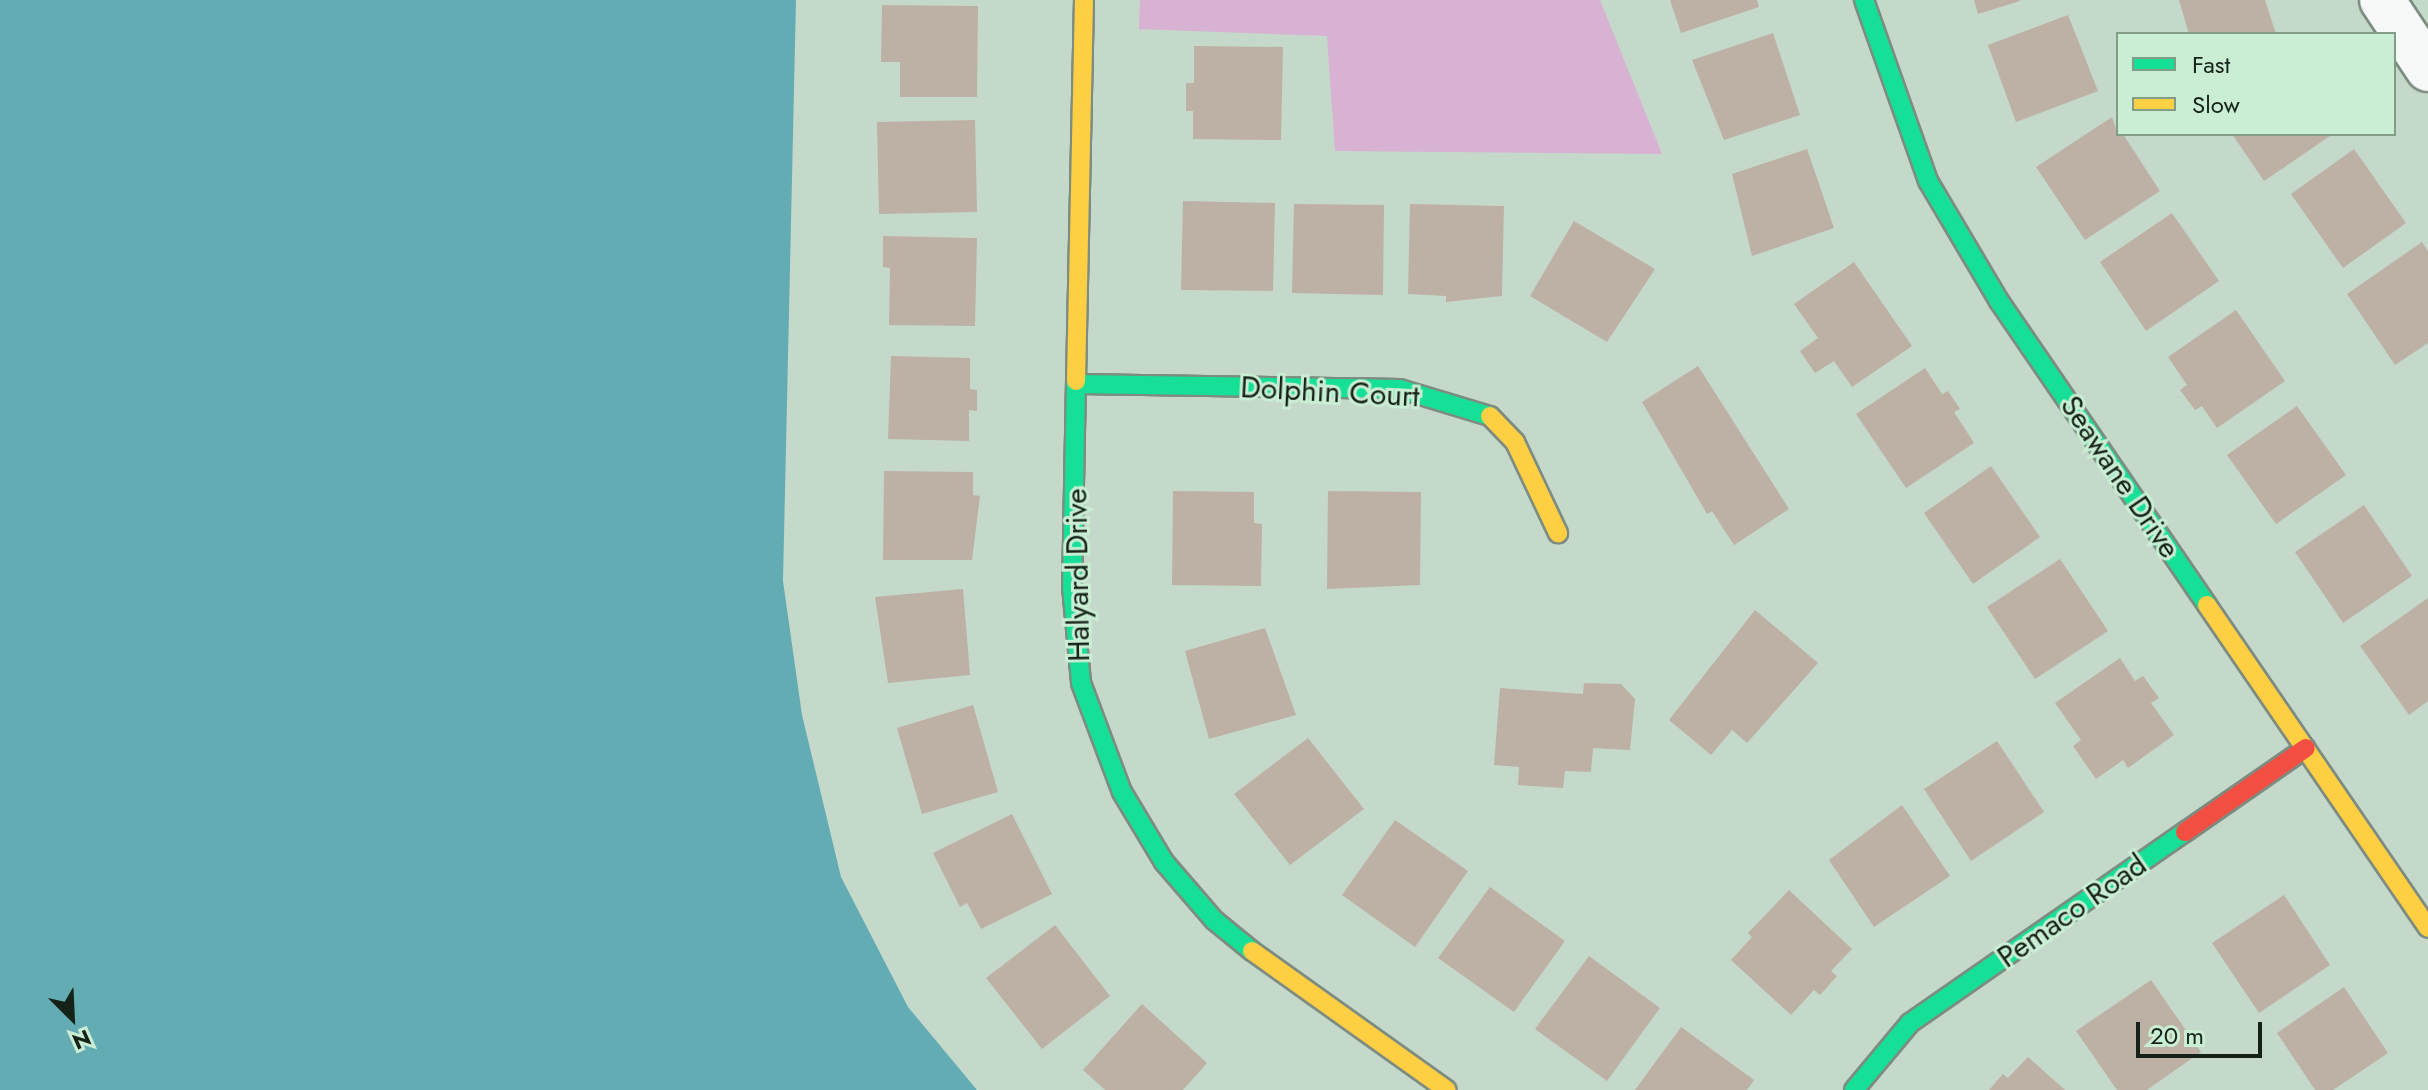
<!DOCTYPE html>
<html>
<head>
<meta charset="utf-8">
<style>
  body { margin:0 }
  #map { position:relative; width:2428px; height:1090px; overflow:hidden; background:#c5d9ca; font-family:Jost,sans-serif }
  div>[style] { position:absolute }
  .green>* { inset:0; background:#d8b2d3 }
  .water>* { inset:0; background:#64acb4 }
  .building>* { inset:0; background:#bdb0a5 }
  .roads { filter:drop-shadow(2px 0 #7d8c81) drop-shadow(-2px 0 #7d8c81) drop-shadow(0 2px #7d8c81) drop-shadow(0 -2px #7d8c81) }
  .street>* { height:44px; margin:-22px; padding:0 22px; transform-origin:22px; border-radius:22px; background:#f6f9f7 }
  .fast>* { height:18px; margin:-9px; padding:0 9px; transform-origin:9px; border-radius:9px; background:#16e098 }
  .slow>* { height:18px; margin:-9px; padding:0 9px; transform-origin:9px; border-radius:9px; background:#ffcf43 }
  .jam>* { height:18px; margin:-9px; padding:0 9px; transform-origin:9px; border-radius:9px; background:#f24e42 }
  span { translate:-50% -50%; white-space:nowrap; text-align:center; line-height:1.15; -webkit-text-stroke:6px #caeed3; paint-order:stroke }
  .street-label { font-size:30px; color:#152218 }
  .legend { position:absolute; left:2116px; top:32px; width:280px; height:104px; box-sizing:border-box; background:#caeed3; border:2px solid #829c88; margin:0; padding:10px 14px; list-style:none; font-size:24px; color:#152218 }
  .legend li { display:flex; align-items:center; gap:16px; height:40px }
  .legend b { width:40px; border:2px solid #829c88 }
  .north { position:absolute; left:32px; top:978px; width:80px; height:80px; -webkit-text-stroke:6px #caeed3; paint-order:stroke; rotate:156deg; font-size:22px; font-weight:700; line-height:32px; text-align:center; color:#152218 }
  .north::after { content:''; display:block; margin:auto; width:28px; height:36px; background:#152218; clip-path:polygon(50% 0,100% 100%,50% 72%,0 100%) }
  .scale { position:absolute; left:2136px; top:1022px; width:126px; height:36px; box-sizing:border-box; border:4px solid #152218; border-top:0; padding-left:10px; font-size:24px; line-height:28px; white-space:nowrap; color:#152218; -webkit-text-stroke:6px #caeed3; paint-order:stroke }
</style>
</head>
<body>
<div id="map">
  <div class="green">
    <div style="clip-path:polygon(1140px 0,1600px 0,1662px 154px,1335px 151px,1327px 36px,1139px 29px)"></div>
  </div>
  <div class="water">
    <div style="clip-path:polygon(0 0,796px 0,783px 581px,802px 715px,841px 877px,908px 1007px,977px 1090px,0 1090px)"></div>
  </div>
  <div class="building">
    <div style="clip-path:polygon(1670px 0,1757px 0,1759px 7px,1681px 33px)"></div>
    <div style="clip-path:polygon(1974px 0,2020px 0,2020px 1px,1978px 14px)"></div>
    <div style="clip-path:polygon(2179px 0,2265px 0,2276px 34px,2189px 34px)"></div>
    <div style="clip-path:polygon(882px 5px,978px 6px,977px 97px,900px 97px,900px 62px,881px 62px)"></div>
    <div style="clip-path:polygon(2068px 15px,2098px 91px,2016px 122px,1988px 45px)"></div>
    <div style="clip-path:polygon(1773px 33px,1800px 115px,1724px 140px,1692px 60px)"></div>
    <div style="clip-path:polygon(1194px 46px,1283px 47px,1281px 140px,1193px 139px,1193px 111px,1186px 111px,1186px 83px,1194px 83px)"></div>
    <div style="clip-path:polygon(2112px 117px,2118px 134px,2123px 134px,2160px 191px,2085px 240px,2036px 167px)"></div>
    <div style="clip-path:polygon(975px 120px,977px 212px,879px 214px,877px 122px)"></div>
    <div style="clip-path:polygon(2232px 134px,2333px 134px,2264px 181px)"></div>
    <div style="clip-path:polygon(1807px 149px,1834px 228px,1752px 256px,1732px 174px)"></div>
    <div style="clip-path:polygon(2354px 149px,2406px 223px,2343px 268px,2291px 194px)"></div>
    <div style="clip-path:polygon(1183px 201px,1275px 203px,1273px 291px,1181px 290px)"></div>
    <div style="clip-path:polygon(1294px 204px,1384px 205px,1383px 295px,1292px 293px)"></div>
    <div style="clip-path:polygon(1410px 204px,1504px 206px,1502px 296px,1446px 302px,1446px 296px,1408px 294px)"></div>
    <div style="clip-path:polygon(2172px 213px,2219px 281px,2146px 331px,2100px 262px)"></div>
    <div style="clip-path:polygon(1574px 221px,1655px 269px,1607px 342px,1530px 296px)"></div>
    <div style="clip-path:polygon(883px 236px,977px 238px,975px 326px,889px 325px,890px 268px,883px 267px)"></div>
    <div style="clip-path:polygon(2422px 242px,2428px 251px,2428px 343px,2395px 365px,2347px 294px)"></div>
    <div style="clip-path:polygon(1854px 262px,1912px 346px,1852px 387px,1834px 361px,1815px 373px,1800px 351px,1818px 338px,1794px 304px)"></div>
    <div style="clip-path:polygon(2236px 310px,2285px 381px,2217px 428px,2202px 406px,2195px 410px,2180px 390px,2187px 385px,2168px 357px)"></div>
    <div style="clip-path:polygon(891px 356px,970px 358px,970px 389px,977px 390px,977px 411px,969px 410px,969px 441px,888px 439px)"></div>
    <div style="clip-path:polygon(1698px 366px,1789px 509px,1734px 545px,1712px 511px,1707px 514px,1642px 402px)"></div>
    <div style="clip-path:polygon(1925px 368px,1942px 394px,1948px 391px,1960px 409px,1954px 412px,1974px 443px,1906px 488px,1856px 414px)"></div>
    <div style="clip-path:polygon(2297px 406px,2346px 475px,2276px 524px,2227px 455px)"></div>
    <div style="clip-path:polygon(1991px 466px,2040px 537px,1973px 584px,1924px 513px)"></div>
    <div style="clip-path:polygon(884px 471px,973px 472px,973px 495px,980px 496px,972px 560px,883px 560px)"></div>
    <div style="clip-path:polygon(1173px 491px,1254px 492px,1254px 523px,1262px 524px,1261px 586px,1172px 585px)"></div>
    <div style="clip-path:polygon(1328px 491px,1421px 492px,1420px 585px,1327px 589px)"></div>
    <div style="clip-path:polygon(2364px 505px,2412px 576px,2343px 623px,2295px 552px)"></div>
    <div style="clip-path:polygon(2060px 559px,2108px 631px,2035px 679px,1987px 607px)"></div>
    <div style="clip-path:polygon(963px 589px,970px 675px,888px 683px,875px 597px)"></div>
    <div style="clip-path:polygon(2428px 598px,2428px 701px,2409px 715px,2360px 646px)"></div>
    <div style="clip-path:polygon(1755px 610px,1818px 663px,1747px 743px,1732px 730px,1711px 755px,1669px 720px)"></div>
    <div style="clip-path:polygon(1265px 628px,1296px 715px,1209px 739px,1185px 651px)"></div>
    <div style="clip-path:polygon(2120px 658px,2135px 681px,2143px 676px,2159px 698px,2151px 703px,2174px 735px,2128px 768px,2123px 760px,2096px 779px,2073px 746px,2081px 740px,2055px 703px)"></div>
    <div style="clip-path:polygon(1584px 683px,1621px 684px,1635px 699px,1630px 750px,1593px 748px,1591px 772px,1565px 771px,1563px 788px,1518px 785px,1519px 767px,1494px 765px,1500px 688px,1583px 694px)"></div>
    <div style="clip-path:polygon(973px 705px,998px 792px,922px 814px,897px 728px)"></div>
    <div style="clip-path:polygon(1308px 738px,1364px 809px,1290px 865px,1234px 794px)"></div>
    <div style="clip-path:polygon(1997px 741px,2044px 812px,1971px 861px,1924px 789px)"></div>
    <div style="clip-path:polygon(1902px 805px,1950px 876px,1874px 927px,1829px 860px)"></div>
    <div style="clip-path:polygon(1012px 814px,1052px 894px,981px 929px,967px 903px,960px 907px,933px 853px)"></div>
    <div style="clip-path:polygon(1395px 820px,1468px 871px,1415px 947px,1342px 895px)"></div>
    <div style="clip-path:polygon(1490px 887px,1565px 941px,1514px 1012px,1438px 958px)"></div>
    <div style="clip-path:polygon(1789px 890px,1852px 949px,1831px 971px,1837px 976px,1820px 995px,1814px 990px,1791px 1015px,1731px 960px,1752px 937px,1748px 933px)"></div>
    <div style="clip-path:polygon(2284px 895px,2330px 965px,2259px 1013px,2212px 943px)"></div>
    <div style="clip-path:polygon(1055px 925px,1110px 996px,1042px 1049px,986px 978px)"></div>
    <div style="clip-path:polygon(1589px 956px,1660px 1008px,1607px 1081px,1535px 1029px)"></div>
    <div style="clip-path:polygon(2151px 980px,2201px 1052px,2147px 1090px,2117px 1090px,2076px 1031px)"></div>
    <div style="clip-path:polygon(2344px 987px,2388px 1053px,2333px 1090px,2315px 1090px,2277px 1033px)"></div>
    <div style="clip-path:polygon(1142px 1004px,1207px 1063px,1183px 1090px,1105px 1090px,1083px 1070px)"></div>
    <div style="clip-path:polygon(1681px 1027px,1754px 1080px,1747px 1090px,1635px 1090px)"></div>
    <div style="clip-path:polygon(2028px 1057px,2065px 1090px,1989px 1090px,2003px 1074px,2008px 1078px)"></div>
  </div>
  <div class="roads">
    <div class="street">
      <div style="left:2382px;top:0;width:83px;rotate:56.3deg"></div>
    </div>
    <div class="fast">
      <div style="left:1864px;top:0;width:192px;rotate:70.5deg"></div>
      <div style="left:1928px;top:181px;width:139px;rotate:59.4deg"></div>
      <div style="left:1999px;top:301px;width:368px;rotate:55.6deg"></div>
      <div style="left:1076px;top:381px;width:206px;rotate:91.1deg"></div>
      <div style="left:1072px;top:587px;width:96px;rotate:84.6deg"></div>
      <div style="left:1081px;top:683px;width:116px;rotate:69.4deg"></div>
      <div style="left:1122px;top:792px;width:82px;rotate:59deg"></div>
      <div style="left:1164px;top:862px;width:77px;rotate:49.2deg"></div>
      <div style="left:1214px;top:920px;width:49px;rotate:39.2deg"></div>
      <div style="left:1077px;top:384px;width:323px;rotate:0.9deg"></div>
      <div style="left:1400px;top:389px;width:94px;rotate:16.7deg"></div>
      <div style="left:1854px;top:1090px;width:87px;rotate:-50.1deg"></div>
      <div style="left:1910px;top:1023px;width:335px;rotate:-34.8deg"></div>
    </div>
    <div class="slow">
      <div style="left:1076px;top:381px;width:381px;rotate:-88.8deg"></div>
      <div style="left:1490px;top:416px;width:36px;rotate:46deg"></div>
      <div style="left:1515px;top:442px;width:101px;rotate:64.7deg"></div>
      <div style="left:2207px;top:605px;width:391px;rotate:55.6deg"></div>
      <div style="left:1252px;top:951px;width:239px;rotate:35.5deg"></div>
    </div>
    <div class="jam">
      <div style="left:2185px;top:832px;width:147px;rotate:-34.8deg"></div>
    </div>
  </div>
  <div class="street-label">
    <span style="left:1330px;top:392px;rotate:3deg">Dolphin Court</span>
    <span style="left:2120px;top:477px;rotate:56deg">Seawane Drive</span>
    <span style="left:1078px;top:575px;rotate:-91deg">Halyard Drive</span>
    <span style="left:2072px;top:911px;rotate:-35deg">Pemaco Road</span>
  </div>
  <ul class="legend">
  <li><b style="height:10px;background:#16e098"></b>Fast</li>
  <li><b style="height:10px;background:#ffcf43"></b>Slow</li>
  </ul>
  <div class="north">N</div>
  <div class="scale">20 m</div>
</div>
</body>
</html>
